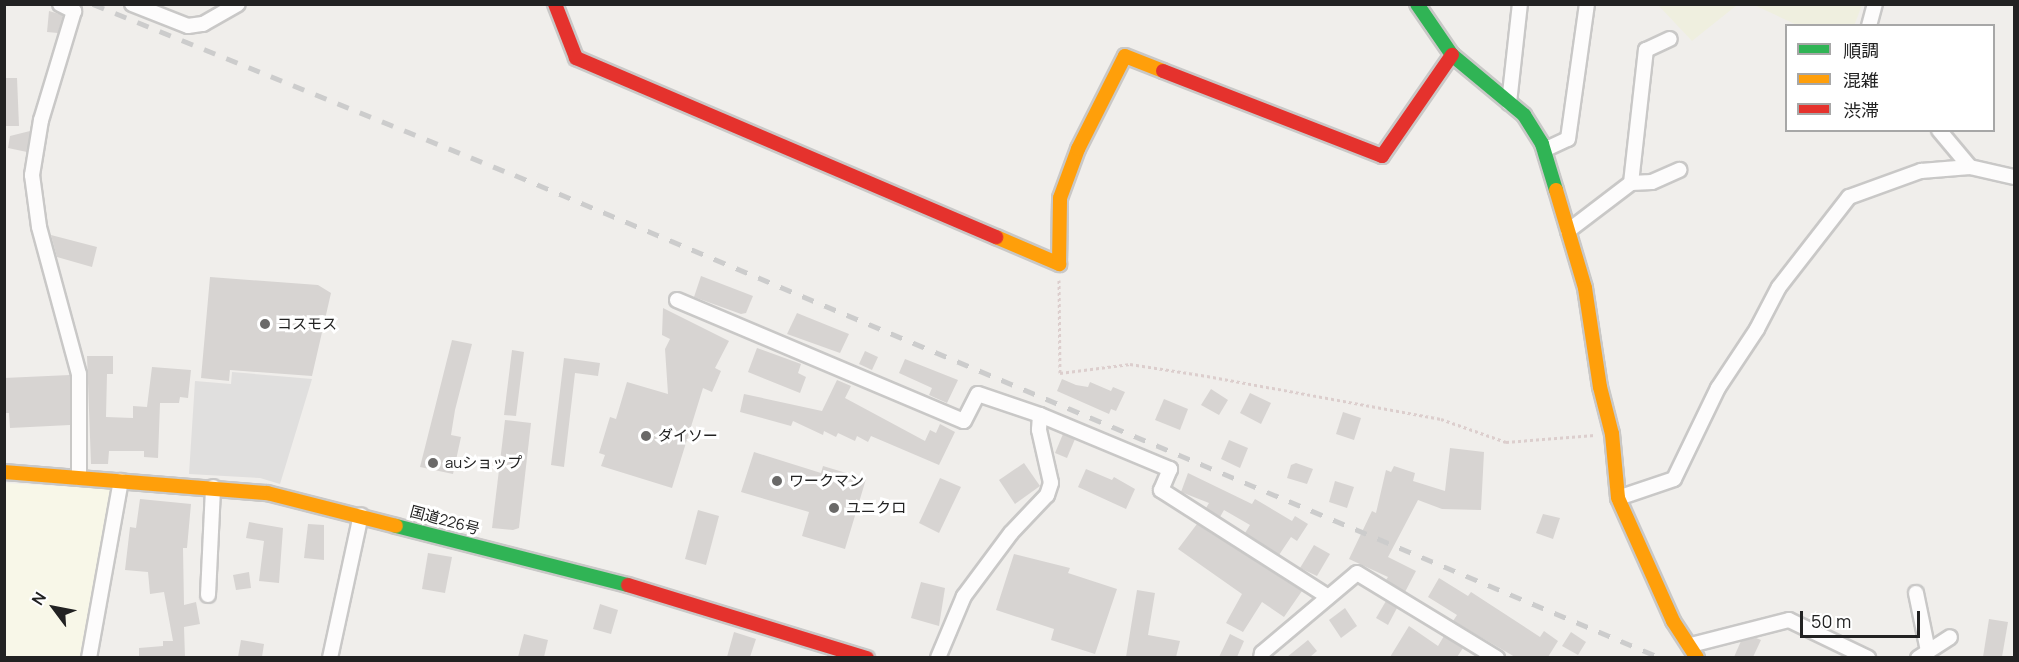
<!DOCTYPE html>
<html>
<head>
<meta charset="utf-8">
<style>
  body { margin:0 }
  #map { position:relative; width:2019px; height:662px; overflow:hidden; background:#f0eeeb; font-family:Manrope,"Noto Sans JP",sans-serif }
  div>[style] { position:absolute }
  .education>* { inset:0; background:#f8f7e8 }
  .farmland>* { inset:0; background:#efefdf }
  .parking>* { inset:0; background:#e0dfde }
  .building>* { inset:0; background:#d7d4d2 }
  .path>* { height:3px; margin-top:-1.5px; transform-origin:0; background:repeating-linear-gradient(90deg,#dccecd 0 3px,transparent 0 6px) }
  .roads { filter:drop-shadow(2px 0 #c9c8c7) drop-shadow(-2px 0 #c9c8c7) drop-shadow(0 2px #c9c8c7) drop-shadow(0 -2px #c9c8c7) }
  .street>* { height:14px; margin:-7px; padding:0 7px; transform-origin:7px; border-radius:7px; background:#fdfcfc }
  .fast>* { height:14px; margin:-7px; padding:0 7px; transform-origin:7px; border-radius:7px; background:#30b455 }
  .slow>* { height:14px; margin:-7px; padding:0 7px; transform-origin:7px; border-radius:7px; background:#ff9f0a }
  .jam>* { height:14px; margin:-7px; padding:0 7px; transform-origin:7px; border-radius:7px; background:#e5322d }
  .rail>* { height:4.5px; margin-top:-2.25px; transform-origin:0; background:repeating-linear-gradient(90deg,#ccc 0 12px,transparent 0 24px) }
  .dots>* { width:16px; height:16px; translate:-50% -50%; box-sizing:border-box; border:3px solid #fff; border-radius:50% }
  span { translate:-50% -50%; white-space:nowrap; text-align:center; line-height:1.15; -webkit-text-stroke:6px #fff; paint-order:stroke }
  .poi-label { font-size:15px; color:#222 }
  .left { translate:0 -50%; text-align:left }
  .street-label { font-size:15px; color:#222 }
  .frame { position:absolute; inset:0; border:6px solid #222; pointer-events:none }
  .legend { position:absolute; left:1785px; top:24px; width:210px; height:108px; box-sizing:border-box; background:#fff; border:2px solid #a7a7a7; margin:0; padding:8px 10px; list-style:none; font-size:18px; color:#222 }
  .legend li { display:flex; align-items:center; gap:12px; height:30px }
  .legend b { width:30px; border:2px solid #a7a7a7 }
  .north { position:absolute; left:24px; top:578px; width:60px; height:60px; -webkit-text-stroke:4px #fff; paint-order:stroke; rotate:302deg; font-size:16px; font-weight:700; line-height:24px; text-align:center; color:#222 }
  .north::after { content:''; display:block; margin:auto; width:21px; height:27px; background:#222; clip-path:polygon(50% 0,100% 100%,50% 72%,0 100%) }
  .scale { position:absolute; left:1800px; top:611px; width:120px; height:27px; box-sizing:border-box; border:3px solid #222; border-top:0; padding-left:8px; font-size:18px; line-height:21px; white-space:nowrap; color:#222; -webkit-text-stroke:4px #fff; paint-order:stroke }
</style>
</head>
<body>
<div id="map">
  <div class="education">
    <div style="clip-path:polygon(4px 483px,112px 489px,83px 657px,5px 657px)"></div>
  </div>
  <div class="farmland">
    <div style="clip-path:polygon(1658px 5px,1737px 5px,1692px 41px)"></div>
    <div style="clip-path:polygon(1754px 5px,1862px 5px,1854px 26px,1797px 25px)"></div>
  </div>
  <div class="parking">
    <div style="clip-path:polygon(232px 372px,312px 379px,280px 484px,260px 478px,189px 474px,195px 381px,231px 384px)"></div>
  </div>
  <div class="building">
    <div style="clip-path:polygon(49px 11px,63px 15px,58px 33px,47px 32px)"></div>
    <div style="clip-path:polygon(4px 78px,17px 78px,19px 126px,4px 126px)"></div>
    <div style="clip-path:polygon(30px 131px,27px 152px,8px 148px,10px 136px)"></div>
    <div style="clip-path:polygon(51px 235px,97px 247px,92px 267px,57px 257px)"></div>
    <div style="clip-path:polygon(701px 276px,753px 296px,746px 313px,741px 314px,694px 297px)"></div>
    <div style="clip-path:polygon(210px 277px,318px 285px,331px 293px,312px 376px,230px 370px,229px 381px,201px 378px)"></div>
    <div style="clip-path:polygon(663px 308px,729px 341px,715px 368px,721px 371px,712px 392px,703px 388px,672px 488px,601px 466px,605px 455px,599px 453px,610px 417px,616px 419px,627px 382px,668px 394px,665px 349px,670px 339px,662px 335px)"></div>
    <div style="clip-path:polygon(797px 313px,849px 334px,840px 353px,787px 334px)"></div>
    <div style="clip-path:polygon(452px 340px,472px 344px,455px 410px,451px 435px,461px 437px,453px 474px,420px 467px)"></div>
    <div style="clip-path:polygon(757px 348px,801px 364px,798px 373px,806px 377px,800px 393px,748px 372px)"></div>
    <div style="clip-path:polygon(512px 350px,524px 352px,516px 416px,504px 415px)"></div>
    <div style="clip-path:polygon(865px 351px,878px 357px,872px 370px,859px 364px)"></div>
    <div style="clip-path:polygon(87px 356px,113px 356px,113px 374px,107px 374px,106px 417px,133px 418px,133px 406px,147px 407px,152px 367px,191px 370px,188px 398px,180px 397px,179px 403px,160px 403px,158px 458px,144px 457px,144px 451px,109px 451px,108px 464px,91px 464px)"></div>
    <div style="clip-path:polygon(564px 358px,600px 363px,598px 376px,575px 373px,564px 467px,551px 465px)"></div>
    <div style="clip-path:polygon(905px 359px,958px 380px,947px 403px,929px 395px,932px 388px,899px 373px)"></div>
    <div style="clip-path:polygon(70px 375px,70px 425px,10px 428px,9px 413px,4px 413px,4px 378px)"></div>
    <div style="clip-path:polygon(1062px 379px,1076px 385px,1088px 387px,1090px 382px,1111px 391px,1113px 387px,1125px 392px,1116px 411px,1111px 409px,1109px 414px,1057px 391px)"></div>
    <div style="clip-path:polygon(837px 380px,851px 386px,845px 398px,925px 441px,930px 430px,936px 433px,940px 424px,955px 432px,939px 465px,871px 436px,868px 442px,857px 436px,855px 441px,838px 433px,836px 437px,824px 431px,823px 435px,793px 421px,791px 426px,740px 412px,744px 394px,822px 411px)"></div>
    <div style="clip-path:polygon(1211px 389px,1228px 400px,1219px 415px,1201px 405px)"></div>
    <div style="clip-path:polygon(1250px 393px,1271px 403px,1261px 424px,1240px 413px)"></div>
    <div style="clip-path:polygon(1164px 399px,1188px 409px,1180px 430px,1155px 420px)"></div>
    <div style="clip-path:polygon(1343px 412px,1361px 418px,1354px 440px,1336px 434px)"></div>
    <div style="clip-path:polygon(505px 420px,531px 423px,519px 528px,513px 530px,492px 528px)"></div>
    <div style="clip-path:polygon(1063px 434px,1075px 439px,1067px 458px,1055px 453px)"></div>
    <div style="clip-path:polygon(1229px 440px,1248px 448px,1240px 468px,1221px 459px)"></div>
    <div style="clip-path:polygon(1450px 448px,1484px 452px,1481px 510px,1442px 509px,1418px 500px,1388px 557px,1416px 571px,1405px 592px,1386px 580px,1388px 577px,1349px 559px,1372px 511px,1376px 513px,1386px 470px,1391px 472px,1394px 466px,1415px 473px,1413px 481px,1445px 491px)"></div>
    <div style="clip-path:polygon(754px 452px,821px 473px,823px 466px,866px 479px,845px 549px,802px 536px,809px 512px,741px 492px)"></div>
    <div style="clip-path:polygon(1024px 463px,1040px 486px,1015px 504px,999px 480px)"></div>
    <div style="clip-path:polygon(1296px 463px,1313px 469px,1307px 484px,1287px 478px,1291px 465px)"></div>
    <div style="clip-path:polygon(1086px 469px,1112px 480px,1114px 477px,1135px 489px,1126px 509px,1078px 487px)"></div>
    <div style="clip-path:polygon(1188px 473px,1252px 504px,1255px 499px,1292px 521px,1295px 516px,1308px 524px,1297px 541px,1291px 537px,1279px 555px,1245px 533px,1250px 525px,1224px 510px,1220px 517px,1206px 508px,1209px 503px,1181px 492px)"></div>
    <div style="clip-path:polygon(940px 478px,961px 487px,939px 533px,919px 523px)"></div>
    <div style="clip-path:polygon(1335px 481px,1354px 487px,1347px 508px,1329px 502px)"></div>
    <div style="clip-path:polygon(140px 499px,191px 504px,187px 548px,183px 548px,184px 605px,196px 602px,200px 624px,184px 627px,185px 657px,139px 657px,139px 648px,163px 646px,163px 641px,173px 641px,164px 592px,150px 594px,148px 572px,125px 570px,130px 527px,136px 528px)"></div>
    <div style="clip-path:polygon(698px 510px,719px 516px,706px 565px,685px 559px)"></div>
    <div style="clip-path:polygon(1543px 514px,1560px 518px,1553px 539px,1536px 533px)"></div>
    <div style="clip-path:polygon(249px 522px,283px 528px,279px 583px,259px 581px,264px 541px,246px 538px)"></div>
    <div style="clip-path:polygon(308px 524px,324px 525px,324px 560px,304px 558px)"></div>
    <div style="clip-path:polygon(1197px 524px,1302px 591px,1284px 617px,1262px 602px,1243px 632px,1226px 623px,1242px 594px,1178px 549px)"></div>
    <div style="clip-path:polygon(1314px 545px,1330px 554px,1317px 576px,1300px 568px)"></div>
    <div style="clip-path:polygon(428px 553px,452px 557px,445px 593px,422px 589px)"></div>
    <div style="clip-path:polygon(1014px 554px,1070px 568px,1068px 573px,1117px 589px,1095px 654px,1051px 640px,1054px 629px,996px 610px)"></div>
    <div style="clip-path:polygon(249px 572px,251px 588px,236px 590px,233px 575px)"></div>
    <div style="clip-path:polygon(1439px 578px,1468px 596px,1471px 592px,1540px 637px,1544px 631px,1558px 641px,1548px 657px,1515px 657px,1453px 621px,1457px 615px,1428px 597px)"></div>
    <div style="clip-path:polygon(921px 582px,945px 588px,939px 626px,911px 618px)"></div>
    <div style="clip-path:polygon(1137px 590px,1155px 593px,1148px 635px,1180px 641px,1176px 657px,1126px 657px)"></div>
    <div style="clip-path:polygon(1386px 601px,1397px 608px,1388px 625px,1376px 618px)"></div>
    <div style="clip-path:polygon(600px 604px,618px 610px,611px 634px,593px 629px)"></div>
    <div style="clip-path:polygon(1345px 608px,1357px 626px,1341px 638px,1329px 620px)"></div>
    <div style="clip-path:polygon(1989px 619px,2008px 622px,2002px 657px,1983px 657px)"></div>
    <div style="clip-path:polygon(1409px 626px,1438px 646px,1444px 636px,1463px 648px,1457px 657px,1390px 657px)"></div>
    <div style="clip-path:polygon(734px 632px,756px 639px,750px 657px,727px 657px)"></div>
    <div style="clip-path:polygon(1571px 632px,1586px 642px,1578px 655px,1562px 646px)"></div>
    <div style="clip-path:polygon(524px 634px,548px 640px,544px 657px,518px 657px)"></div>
    <div style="clip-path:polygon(1230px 634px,1244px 641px,1237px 657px,1219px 657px)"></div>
    <div style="clip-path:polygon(1756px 638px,1761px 640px,1753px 657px,1734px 657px,1741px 641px)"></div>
    <div style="clip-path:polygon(241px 640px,264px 644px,262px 657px,238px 657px)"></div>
    <div style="clip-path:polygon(1308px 640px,1317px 651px,1310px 657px,1287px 657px)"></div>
  </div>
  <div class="path">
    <div style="left:1059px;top:280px;width:93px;rotate:89.4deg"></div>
    <div style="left:1060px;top:373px;width:71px;rotate:-7.3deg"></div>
    <div style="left:1130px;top:364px;width:78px;rotate:8.9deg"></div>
    <div style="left:1207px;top:376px;width:238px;rotate:10.4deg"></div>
    <div style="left:1441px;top:419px;width:69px;rotate:19.5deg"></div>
    <div style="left:1506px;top:442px;width:89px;rotate:-4.5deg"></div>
  </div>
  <div class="roads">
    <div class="street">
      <div style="left:60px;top:4px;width:16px;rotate:27deg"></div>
      <div style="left:74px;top:11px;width:114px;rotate:106.8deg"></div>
      <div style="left:41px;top:120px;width:56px;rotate:99.3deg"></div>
      <div style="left:32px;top:175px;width:52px;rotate:82.3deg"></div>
      <div style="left:39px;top:227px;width:152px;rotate:74.8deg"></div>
      <div style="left:79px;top:374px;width:104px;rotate:90deg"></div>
      <div style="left:132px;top:4px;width:60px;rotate:21.4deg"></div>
      <div style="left:188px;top:26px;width:15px;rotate:-8deg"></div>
      <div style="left:203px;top:24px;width:40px;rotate:-29.7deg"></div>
      <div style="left:1869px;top:26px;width:23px;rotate:-75deg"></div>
      <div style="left:1509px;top:103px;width:100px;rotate:-83.7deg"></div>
      <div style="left:1939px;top:130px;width:48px;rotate:50deg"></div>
      <div style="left:1544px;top:150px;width:26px;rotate:-25deg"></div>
      <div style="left:1568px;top:139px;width:136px;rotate:-82deg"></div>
      <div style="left:1631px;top:183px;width:134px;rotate:-83.6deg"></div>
      <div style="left:1646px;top:50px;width:26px;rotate:-25deg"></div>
      <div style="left:1568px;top:231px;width:79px;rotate:-37.3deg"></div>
      <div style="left:1631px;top:183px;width:21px;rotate:-3deg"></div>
      <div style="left:1652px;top:182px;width:30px;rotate:-24deg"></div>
      <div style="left:677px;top:300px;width:311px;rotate:22.9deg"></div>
      <div style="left:964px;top:421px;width:30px;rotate:-63deg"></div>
      <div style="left:978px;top:394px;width:65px;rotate:18.7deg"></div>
      <div style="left:1040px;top:415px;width:15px;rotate:94deg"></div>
      <div style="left:1039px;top:430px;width:54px;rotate:77.2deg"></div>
      <div style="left:1051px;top:483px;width:13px;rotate:108deg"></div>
      <div style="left:1047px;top:495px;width:52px;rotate:133.5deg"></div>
      <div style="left:1011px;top:533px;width:79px;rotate:126.7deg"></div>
      <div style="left:964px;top:596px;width:67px;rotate:112.8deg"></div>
      <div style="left:1040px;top:415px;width:141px;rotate:22.6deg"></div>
      <div style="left:1170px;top:469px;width:23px;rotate:113deg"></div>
      <div style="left:1161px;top:490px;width:198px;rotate:32.6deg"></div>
      <div style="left:1618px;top:498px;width:59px;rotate:-18.7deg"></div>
      <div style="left:1674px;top:479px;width:101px;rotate:-64.2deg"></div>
      <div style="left:1718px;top:388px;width:71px;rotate:-56.5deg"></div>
      <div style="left:1757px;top:329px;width:47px;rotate:-62.4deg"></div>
      <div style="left:1779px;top:287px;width:114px;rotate:-52.1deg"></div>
      <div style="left:1849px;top:197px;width:77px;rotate:-19.9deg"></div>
      <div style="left:1921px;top:171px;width:49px;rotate:-4.7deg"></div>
      <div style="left:1970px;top:167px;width:45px;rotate:12.8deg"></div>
      <div style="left:1916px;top:593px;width:59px;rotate:78.3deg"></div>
      <div style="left:208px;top:595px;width:108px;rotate:-87.3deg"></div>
      <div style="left:1691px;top:645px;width:101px;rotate:-14.3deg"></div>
      <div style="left:1789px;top:620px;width:88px;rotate:25.7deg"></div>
      <div style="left:89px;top:658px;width:180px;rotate:-79.8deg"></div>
      <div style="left:330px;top:658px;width:146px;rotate:-77.8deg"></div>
      <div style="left:1261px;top:658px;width:5px;rotate:-79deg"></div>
      <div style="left:1262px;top:653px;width:124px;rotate:-40.1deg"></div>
      <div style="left:1357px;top:573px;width:164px;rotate:31.3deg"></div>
      <div style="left:1918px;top:658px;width:38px;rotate:-33deg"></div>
    </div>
    <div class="fast">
      <div style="left:1417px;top:4px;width:62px;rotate:55.5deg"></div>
      <div style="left:1452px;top:55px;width:94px;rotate:39.8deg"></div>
      <div style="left:1524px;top:115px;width:34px;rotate:58deg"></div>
      <div style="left:1542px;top:144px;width:48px;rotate:73.1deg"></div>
      <div style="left:396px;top:526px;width:239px;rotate:14.3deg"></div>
    </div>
    <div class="slow">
      <div style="left:1556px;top:190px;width:102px;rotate:73.5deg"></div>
      <div style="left:1585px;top:288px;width:100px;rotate:81.4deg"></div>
      <div style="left:1600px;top:387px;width:49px;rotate:75.7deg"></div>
      <div style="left:1612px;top:434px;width:64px;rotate:84.6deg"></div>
      <div style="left:1618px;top:498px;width:135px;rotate:65.9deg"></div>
      <div style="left:1673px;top:621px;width:44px;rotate:57deg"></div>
      <div style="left:996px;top:237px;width:69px;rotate:23.2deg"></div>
      <div style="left:1059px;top:264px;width:66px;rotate:-89.1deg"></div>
      <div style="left:1060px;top:198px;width:52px;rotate:-69.8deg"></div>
      <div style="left:1078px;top:149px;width:104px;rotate:-63.2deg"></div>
      <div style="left:1125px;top:56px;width:41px;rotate:21.5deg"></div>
      <div style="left:4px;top:472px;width:264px;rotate:4.6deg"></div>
      <div style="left:267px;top:493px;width:133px;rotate:14.3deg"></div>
    </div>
    <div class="jam">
      <div style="left:555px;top:4px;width:58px;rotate:68.7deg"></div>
      <div style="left:576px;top:58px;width:457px;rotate:23.1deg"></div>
      <div style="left:1163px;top:71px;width:235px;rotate:21.2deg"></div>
      <div style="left:1382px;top:156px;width:123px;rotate:-55.3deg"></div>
      <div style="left:628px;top:585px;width:250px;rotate:17deg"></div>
    </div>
  </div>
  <div class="rail">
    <div style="left:93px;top:4px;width:455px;rotate:22.1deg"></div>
    <div style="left:515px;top:175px;width:1244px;rotate:22.85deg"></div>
  </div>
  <div class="dots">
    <div style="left:265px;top:324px;background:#6a6968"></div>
    <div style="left:646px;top:436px;background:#6a6968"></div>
    <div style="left:433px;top:463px;background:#6a6968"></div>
    <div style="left:777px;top:481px;background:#6a6968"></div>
    <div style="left:834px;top:508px;background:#6a6968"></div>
  </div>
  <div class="poi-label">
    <span class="left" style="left:277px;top:324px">コスモス</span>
    <span class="left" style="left:658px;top:436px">ダイソー</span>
    <span class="left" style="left:445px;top:463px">auショップ</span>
    <span class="left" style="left:789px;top:481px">ワークマン</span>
    <span class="left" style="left:846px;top:508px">ユニクロ</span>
  </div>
  <div class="street-label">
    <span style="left:445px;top:520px;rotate:15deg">国道226号</span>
  </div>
  <div class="frame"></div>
  <ul class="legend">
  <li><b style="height:8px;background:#30b455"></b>順調</li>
  <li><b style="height:8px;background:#ff9f0a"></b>混雑</li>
  <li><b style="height:8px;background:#e5322d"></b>渋滞</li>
  </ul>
  <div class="north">N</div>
  <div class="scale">50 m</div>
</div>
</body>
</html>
